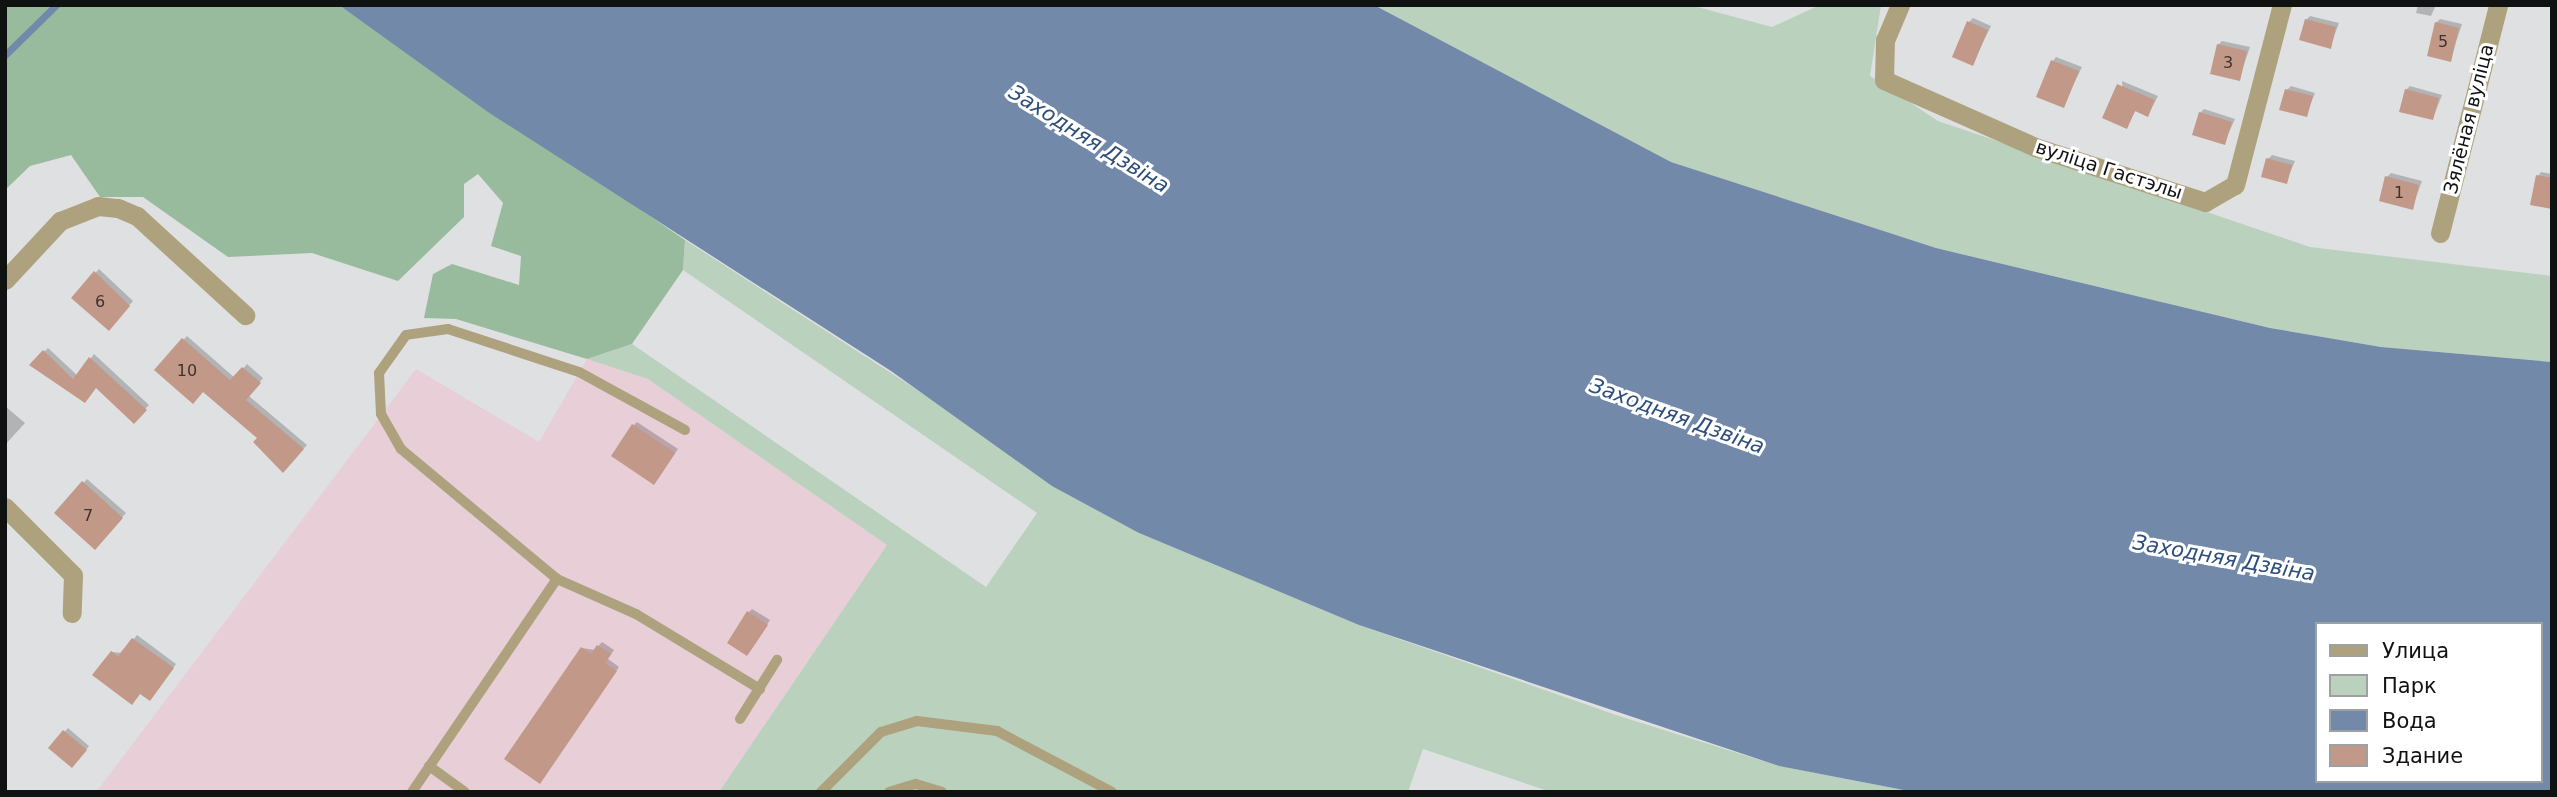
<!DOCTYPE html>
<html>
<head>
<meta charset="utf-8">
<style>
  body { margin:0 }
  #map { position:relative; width:2557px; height:797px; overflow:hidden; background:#dfe0e1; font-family:"DejaVu Sans",sans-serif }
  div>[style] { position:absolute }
  .industrial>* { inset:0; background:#e7ced7 }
  .green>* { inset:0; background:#bad1be }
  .forest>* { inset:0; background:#98bb9e }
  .water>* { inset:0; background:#7289a9 }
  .shadow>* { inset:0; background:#0003 }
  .stream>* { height:7px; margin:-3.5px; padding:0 3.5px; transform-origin:3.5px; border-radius:3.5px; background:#7289a9 }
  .building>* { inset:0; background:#c29888 }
  .service>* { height:10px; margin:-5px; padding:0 5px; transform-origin:5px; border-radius:5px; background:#aea27e }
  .minor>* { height:19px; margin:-9.5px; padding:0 9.5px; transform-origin:9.5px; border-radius:9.5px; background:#aea27e }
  span { translate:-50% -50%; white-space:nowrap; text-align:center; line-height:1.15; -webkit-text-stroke:6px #fff; paint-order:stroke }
  .number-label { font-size:16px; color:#3c332f }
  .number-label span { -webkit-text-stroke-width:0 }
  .street-label { font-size:19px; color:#101111 }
  .water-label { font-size:21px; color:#2d4e7b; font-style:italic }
  .frame { position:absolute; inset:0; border:7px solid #101111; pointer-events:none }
  .legend { position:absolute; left:2315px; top:622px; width:228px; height:161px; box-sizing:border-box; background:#fff; border:2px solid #9fa0a0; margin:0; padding:9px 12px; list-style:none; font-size:21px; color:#101111 }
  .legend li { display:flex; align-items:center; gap:14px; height:35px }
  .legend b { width:35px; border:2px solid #9fa0a0 }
</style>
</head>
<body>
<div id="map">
  <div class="industrial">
    <div style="clip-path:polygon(587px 359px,648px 379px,887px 545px,719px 792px,97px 791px,416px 369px,539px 442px)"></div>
  </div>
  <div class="green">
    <div style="clip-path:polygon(1374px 5px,1690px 5px,1772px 27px,1820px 5px,1881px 5px,1870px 76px,1938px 121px,2310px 247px,2552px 276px,2552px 362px,2381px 347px,2270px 328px,1936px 248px,1671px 162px)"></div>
    <div style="clip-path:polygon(685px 240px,1139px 533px,1359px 625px,1619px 716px,1779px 766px,1914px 792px,1551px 792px,1423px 749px,1408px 792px,719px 792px,887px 545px,648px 379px,587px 359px,632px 344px,986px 587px,1037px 513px,683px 270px)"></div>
  </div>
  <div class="forest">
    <div style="clip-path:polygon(5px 5px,339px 5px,685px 240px,683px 270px,632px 344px,587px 359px,456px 319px,424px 318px,433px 274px,452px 264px,519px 285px,521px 256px,491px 246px,503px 203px,478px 174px,464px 184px,464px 217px,398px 281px,312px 253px,228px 257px,143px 197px,100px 197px,71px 155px,30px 166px,5px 190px)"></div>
  </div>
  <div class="water">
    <div style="clip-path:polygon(evenodd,339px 5px,1374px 5px,1671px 162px,1936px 248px,2270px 328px,2381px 347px,2552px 362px,2552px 792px,1914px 792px,1779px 766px,1359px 625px,1139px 533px,1052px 486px,891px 371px,488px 112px,339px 5px,2317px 624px,2541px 624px,2541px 781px,2317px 781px,2317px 624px)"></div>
  </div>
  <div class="shadow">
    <div style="clip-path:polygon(2418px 5px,2436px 5px,2431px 16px,2416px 13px)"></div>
    <div style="clip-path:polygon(2310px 16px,2339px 23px,2330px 47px,2306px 20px)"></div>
    <div style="clip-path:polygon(1973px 18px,1991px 26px,1972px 64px,1969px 22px)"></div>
    <div style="clip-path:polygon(2440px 19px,2462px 24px,2450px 60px,2436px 23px)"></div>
    <div style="clip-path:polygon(2222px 41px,2250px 47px,2239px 79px,2218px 45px)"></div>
    <div style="clip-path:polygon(2056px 57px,2082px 67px,2063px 106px,2053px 61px)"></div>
    <div style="clip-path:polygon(2122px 81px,2158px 96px,2148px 115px,2136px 110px,2126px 127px)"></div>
    <div style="clip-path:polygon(2291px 86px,2315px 93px,2306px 115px,2287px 90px)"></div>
    <div style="clip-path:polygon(2410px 86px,2442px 95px,2433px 118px,2406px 90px)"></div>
    <div style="clip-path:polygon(2204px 109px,2235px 119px,2224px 143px,2200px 113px)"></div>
    <div style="clip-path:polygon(2272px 155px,2295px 161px,2286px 182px,2268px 159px)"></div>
    <div style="clip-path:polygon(2541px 172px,2552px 174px,2552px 208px,2538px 176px)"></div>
    <div style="clip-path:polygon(2391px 173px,2422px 181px,2412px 208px,2387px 177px)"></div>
    <div style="clip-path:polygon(99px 269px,133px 301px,109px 329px,73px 297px)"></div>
    <div style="clip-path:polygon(187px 336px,235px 378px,247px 364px,263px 378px,249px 396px,307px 445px,283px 470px,259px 438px,204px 390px,156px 370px)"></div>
    <div style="clip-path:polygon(48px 348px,78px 376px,94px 354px,149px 405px,134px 421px,96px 387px,89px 397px,32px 364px)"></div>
    <div style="clip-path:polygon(5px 406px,25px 423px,5px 445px)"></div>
    <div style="clip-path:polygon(637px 422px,678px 449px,658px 479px,633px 426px)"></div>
    <div style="clip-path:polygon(87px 479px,126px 513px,95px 547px,56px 513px)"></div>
    <div style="clip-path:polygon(752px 609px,770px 620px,751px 650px,748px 613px)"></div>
    <div style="clip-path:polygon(137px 635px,176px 664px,153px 695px,112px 652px,123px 653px)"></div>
    <div style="clip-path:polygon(602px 642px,614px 650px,608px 659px,619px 667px,544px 777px,582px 648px,595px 650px)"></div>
    <div style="clip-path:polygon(68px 728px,89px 746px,76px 762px,51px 747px)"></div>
  </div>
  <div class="stream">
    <div style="left:5px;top:55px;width:71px;rotate:-44.4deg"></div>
  </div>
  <div class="building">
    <div style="clip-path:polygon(2305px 19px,2336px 27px,2331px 49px,2299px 40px)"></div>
    <div style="clip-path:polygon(1967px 21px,1988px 30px,1973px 66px,1952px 57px)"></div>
    <div style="clip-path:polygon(2435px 22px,2459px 28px,2451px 62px,2427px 56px)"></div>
    <div style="clip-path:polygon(2217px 44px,2247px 51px,2240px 81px,2210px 74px)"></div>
    <div style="clip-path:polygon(2051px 60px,2079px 71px,2064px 108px,2036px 97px)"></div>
    <div style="clip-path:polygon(2117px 84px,2155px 100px,2148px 117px,2135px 111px,2127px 129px,2102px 118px)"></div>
    <div style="clip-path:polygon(2285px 89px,2313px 96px,2307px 117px,2279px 110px)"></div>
    <div style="clip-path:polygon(2405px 89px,2439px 98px,2433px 120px,2399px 112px)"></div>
    <div style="clip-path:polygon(2199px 112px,2232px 122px,2225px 145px,2192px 135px)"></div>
    <div style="clip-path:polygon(2266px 158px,2292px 165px,2287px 184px,2261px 177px)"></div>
    <div style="clip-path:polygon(2536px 175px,2552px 178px,2552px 209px,2530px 205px)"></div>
    <div style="clip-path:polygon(2385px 176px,2419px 185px,2413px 210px,2379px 201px)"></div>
    <div style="clip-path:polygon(94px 271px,130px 306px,109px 331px,71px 298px)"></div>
    <div style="clip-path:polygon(182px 338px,230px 380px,242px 367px,261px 383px,246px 400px,304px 449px,283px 473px,253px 442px,257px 438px,203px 392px,193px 404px,154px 370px)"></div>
    <div style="clip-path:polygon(43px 350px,73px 379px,89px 357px,147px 410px,134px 424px,96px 388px,85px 403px,29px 365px)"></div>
    <div style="clip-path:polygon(632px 424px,675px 453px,654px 485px,611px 456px)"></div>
    <div style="clip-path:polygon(82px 481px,123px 518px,95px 550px,54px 513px)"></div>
    <div style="clip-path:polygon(747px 611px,768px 625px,747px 656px,727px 643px)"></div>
    <div style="clip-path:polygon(132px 638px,174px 668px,150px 701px,140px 694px,132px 705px,92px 675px,111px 651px,118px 656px)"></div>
    <div style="clip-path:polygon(597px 645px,611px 654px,605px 663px,617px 671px,540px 784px,504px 759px,581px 647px,591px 654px)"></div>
    <div style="clip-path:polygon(63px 730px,87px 750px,72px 768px,48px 748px)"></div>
  </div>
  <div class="service">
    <div style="left:685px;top:430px;width:121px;rotate:-151.3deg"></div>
    <div style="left:579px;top:372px;width:138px;rotate:-161.8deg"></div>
    <div style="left:448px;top:329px;width:42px;rotate:171.9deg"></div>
    <div style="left:406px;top:335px;width:47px;rotate:125.4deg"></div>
    <div style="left:379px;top:373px;width:41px;rotate:87.2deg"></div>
    <div style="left:381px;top:414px;width:40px;rotate:60.3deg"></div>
    <div style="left:401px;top:449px;width:203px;rotate:39.8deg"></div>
    <div style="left:557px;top:579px;width:86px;rotate:23.9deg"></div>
    <div style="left:636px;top:614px;width:145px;rotate:31.2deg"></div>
    <div style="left:740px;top:719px;width:70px;rotate:-57.9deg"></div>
    <div style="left:429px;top:766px;width:44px;rotate:35.8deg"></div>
    <div style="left:412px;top:792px;width:258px;rotate:-55.8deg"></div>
    <div style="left:821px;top:792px;width:85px;rotate:-45deg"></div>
    <div style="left:881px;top:732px;width:38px;rotate:-17deg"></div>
    <div style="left:917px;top:721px;width:81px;rotate:7.1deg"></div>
    <div style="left:997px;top:731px;width:130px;rotate:27.9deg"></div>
    <div style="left:889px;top:792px;width:28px;rotate:-17deg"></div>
    <div style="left:916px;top:784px;width:27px;rotate:17deg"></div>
  </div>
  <div class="minor">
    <div style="left:1900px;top:5px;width:38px;rotate:113deg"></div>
    <div style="left:1885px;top:40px;width:40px;rotate:91.4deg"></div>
    <div style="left:1884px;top:80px;width:165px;rotate:23.9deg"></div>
    <div style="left:2035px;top:147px;width:179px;rotate:17.9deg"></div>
    <div style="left:2205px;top:202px;width:34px;rotate:-30deg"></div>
    <div style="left:2235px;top:185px;width:186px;rotate:-75.4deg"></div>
    <div style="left:2440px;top:233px;width:235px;rotate:-75.7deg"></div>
    <div style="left:5px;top:280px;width:81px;rotate:-47deg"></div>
    <div style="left:60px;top:221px;width:41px;rotate:-21.5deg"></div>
    <div style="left:98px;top:206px;width:20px;rotate:6deg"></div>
    <div style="left:118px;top:208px;width:21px;rotate:23deg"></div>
    <div style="left:137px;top:216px;width:147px;rotate:42.5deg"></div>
    <div style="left:5px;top:507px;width:96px;rotate:45deg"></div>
    <div style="left:73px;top:575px;width:38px;rotate:92deg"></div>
  </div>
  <div class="number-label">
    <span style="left:2443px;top:42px">5</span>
    <span style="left:2228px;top:63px">3</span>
    <span style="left:2399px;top:193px">1</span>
    <span style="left:100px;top:302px">6</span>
    <span style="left:187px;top:371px">10</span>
    <span style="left:88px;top:516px">7</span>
  </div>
  <div class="street-label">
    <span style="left:2469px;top:119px;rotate:-76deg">Зялёная вуліца</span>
    <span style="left:2109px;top:170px;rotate:18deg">вуліца Гастэлы</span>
  </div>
  <div class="water-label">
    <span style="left:1089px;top:139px;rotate:32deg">Заходняя Дзвіна</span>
    <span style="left:1677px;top:416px;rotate:20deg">Заходняя Дзвіна</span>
    <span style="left:2224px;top:558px;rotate:10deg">Заходняя Дзвіна</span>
  </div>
  <div class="frame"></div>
  <ul class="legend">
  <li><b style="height:9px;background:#aea27e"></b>Улица</li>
  <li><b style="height:19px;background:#bad1be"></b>Парк</li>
  <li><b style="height:19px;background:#7289a9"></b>Вода</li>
  <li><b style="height:19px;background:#c29888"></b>Здание</li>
  </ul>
</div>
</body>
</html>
